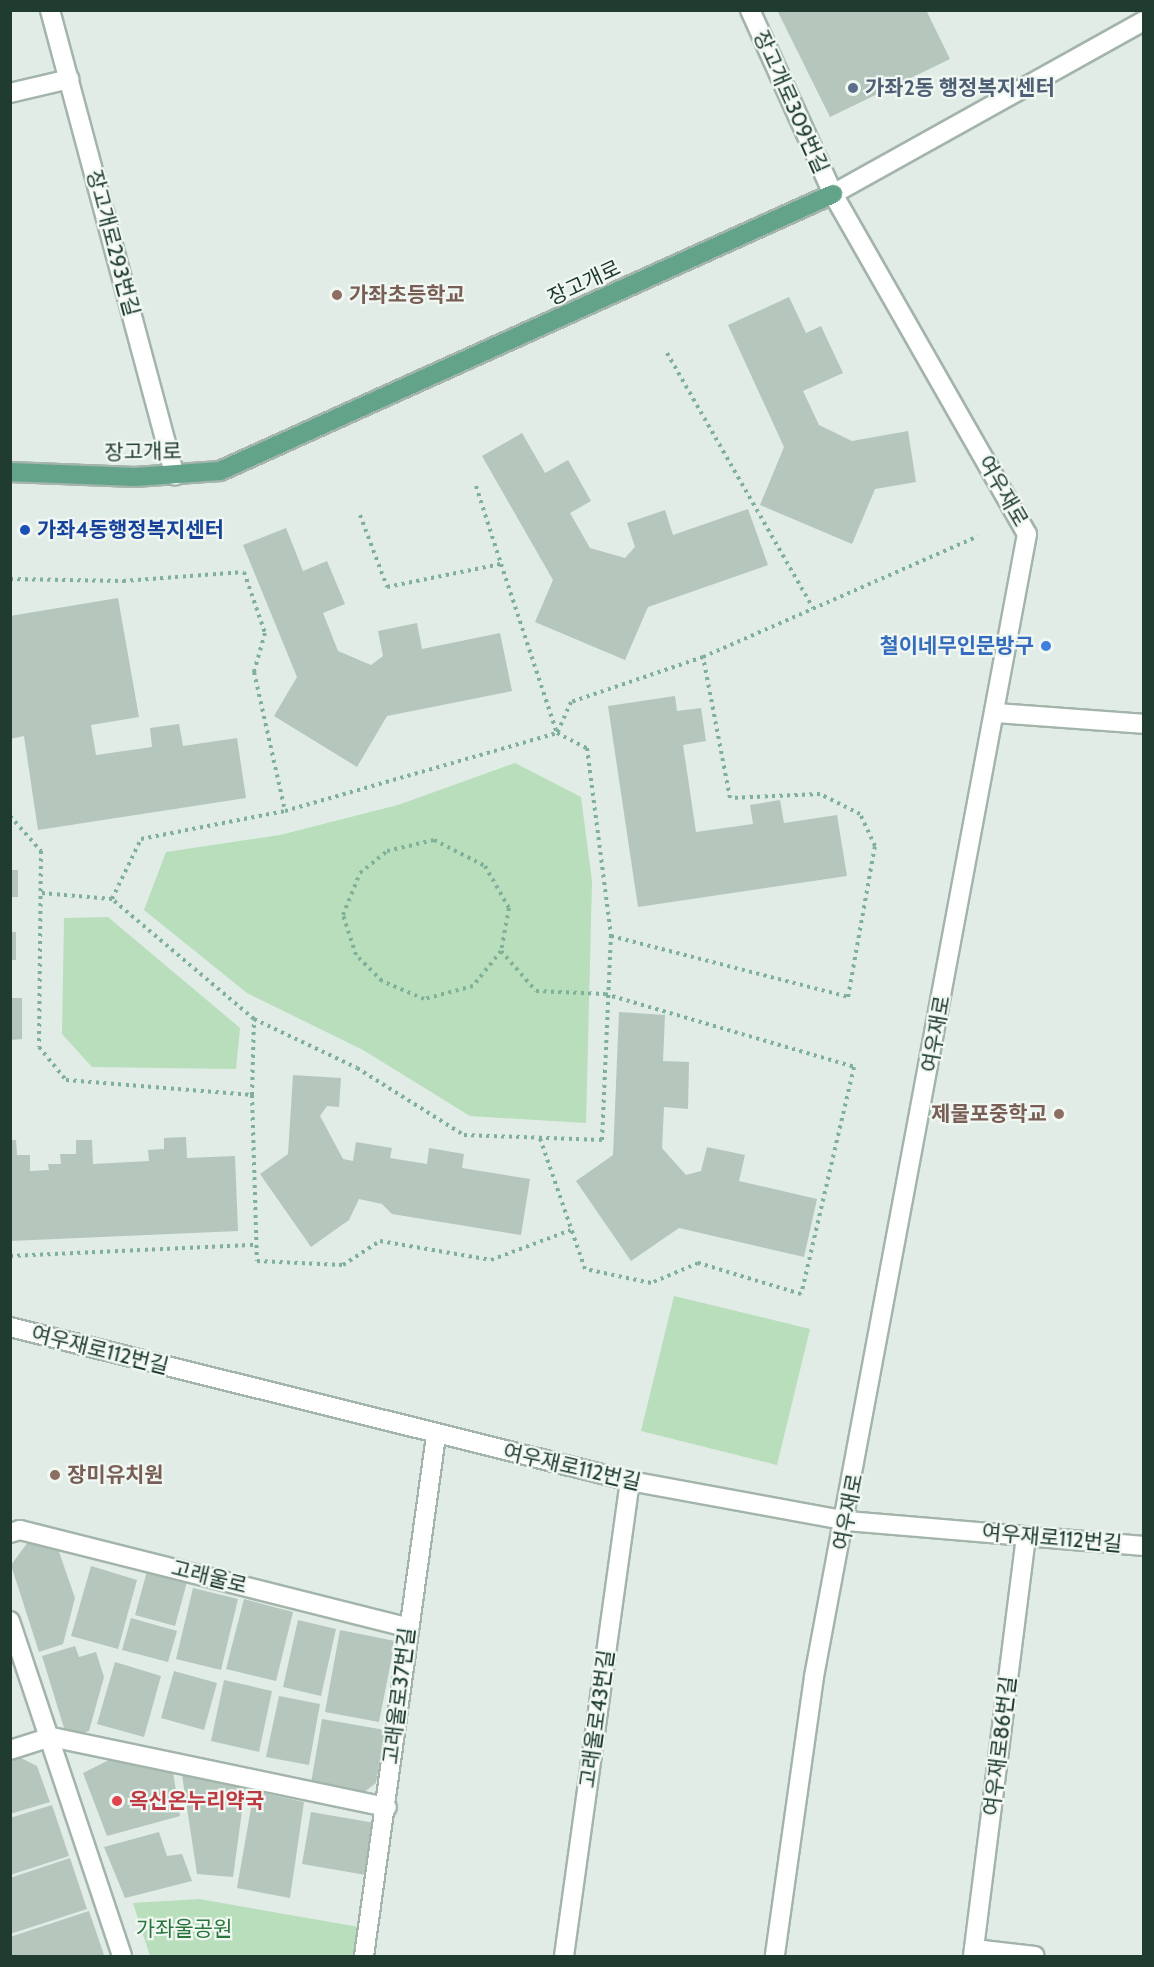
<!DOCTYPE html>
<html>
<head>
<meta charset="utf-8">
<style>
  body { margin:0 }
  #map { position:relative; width:1154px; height:1967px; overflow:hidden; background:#e0ece5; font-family:Cabin,"Noto Sans KR",sans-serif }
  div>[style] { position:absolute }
  .green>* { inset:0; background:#b8debc }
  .building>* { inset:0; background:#b5c6bd }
  .path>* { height:4px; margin-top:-2px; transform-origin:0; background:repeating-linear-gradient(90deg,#7fb09a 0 3px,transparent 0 7.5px) }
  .roads { filter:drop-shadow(2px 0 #a3b4ab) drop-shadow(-2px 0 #a3b4ab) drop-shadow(0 2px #a3b4ab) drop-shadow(0 -2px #a3b4ab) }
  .minor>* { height:18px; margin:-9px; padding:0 9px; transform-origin:9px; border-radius:9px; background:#fff }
  .major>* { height:18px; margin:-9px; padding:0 9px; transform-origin:9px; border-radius:9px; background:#63a389 }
  .dots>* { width:16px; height:16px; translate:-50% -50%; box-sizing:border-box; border:3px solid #f1f8f3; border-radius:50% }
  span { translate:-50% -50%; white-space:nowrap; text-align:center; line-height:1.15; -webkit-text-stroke:4.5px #f1f8f3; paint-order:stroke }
  .service-label { font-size:21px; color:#4e5e75; font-weight:700 }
  .left { translate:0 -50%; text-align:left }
  .street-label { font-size:21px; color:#203c31 }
  .education-label { font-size:21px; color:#785e54; font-weight:700 }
  .right { translate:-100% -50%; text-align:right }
  .transit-label { font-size:21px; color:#164399; font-weight:700 }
  .shop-label { font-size:21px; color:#366cbe; font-weight:700 }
  .health-label { font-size:21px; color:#be3a42; font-weight:700 }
  .park-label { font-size:21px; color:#29753b }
  .frame { position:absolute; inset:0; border:12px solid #203c31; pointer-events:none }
</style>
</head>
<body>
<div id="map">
  <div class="green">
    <div style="clip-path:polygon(515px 763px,581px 797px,592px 881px,586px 1123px,470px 1116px,363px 1050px,247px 993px,144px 910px,166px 852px,280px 835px,398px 805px)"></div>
    <div style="clip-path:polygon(108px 917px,240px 1028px,236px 1069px,92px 1067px,62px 1034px,64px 918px)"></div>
    <div style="clip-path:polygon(674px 1296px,810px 1329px,777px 1465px,641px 1431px)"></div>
    <div style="clip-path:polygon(199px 1899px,359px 1927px,356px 1956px,150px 1956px,133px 1903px)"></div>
  </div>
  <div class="building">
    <div style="clip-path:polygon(777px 10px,926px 10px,950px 59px,830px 117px)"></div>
    <div style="clip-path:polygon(789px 297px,806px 333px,821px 326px,843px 373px,803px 391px,819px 425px,852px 441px,908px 431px,916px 482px,875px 489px,852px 544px,760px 505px,784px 447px,728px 325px)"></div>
    <div style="clip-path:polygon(522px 433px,545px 473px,568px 460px,591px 501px,570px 513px,590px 548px,625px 558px,635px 547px,627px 523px,665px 510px,673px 535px,748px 509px,768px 565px,648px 607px,625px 660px,535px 622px,553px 580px,482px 456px)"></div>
    <div style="clip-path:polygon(286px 528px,303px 571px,327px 561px,345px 604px,323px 613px,338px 651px,371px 665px,383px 656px,378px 631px,417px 623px,422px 649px,500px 633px,512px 691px,387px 716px,357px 767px,274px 716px,297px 677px,243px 545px)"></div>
    <div style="clip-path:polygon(118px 598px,139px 717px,91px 725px,96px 755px,152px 747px,150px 728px,179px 724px,183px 746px,237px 738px,246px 798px,38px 830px,24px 736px,10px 739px,10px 616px)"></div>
    <div style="clip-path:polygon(675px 696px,677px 711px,701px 708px,706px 741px,683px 745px,696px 832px,753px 824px,750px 805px,780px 800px,784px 823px,837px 815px,847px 876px,638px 907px,608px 706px)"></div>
    <div style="clip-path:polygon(10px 870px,18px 870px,18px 897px,10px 897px)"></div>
    <div style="clip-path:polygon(10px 932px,16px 932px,16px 960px,10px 960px)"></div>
    <div style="clip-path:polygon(10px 998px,22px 998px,22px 1039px,10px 1040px)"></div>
    <div style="clip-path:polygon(619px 1012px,665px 1015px,663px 1061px,689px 1062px,688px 1109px,664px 1107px,662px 1148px,686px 1175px,701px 1171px,707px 1147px,745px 1155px,739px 1181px,817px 1199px,804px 1257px,679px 1228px,631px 1261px,576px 1181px,613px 1155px)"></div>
    <div style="clip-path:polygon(293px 1075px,341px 1078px,339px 1107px,327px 1106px,320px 1116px,343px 1159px,353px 1161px,356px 1142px,392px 1148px,390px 1158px,427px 1164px,429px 1148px,464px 1154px,462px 1168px,530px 1179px,521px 1235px,392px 1214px,382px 1204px,359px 1199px,349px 1220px,311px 1247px,260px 1174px,288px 1154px)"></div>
    <div style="clip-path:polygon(186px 1137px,187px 1158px,235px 1156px,238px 1231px,10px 1241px,10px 1140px,16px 1140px,17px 1155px,30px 1155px,30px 1171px,49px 1170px,48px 1164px,61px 1164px,60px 1154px,76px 1154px,76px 1140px,92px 1140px,93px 1164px,149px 1161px,148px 1150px,164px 1149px,164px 1138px)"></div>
    <div style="clip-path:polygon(28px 1542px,57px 1546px,75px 1598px,63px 1644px,39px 1652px,11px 1565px)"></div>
    <div style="clip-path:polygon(91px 1566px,137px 1580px,118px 1649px,71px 1636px)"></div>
    <div style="clip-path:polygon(147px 1571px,187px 1582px,175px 1626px,135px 1615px)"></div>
    <div style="clip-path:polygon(193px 1588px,238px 1599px,221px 1670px,176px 1659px)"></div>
    <div style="clip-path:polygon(244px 1599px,293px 1612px,276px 1681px,226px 1669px)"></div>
    <div style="clip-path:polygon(131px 1618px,177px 1631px,168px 1662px,122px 1650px)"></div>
    <div style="clip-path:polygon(298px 1620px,336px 1629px,321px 1696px,283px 1687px)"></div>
    <div style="clip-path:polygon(340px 1630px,395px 1641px,379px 1722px,325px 1712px)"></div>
    <div style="clip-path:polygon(75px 1646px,79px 1657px,96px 1652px,104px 1677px,89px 1731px,67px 1738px,42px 1656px)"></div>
    <div style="clip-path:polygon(115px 1662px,161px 1676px,144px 1737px,97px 1724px)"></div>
    <div style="clip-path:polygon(174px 1671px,217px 1683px,204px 1730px,161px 1718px)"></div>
    <div style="clip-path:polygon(224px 1680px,272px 1691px,259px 1752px,211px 1741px)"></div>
    <div style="clip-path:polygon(279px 1696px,320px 1704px,309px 1765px,266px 1757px)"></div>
    <div style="clip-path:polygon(322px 1719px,385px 1730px,376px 1783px,363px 1793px,311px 1783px)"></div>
    <div style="clip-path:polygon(19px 1757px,37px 1766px,50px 1802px,10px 1814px,10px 1760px)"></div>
    <div style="clip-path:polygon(109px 1760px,173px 1772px,180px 1816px,107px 1836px,83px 1773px)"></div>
    <div style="clip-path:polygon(182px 1775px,245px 1789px,233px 1877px,197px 1874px)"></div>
    <div style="clip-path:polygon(254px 1791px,304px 1802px,290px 1898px,237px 1888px)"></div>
    <div style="clip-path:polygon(52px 1805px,69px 1856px,10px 1875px,10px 1818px)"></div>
    <div style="clip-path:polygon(311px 1812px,375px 1823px,366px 1875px,302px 1864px)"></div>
    <div style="clip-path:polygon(159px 1832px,167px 1856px,182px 1854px,192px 1881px,125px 1898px,104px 1847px)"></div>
    <div style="clip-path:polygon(70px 1858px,87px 1909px,10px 1934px,10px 1878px)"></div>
    <div style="clip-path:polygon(89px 1911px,104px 1955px,10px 1956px,10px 1937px)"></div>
  </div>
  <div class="path">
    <div style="left:667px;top:353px;width:294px;rotate:60.2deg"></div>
    <div style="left:476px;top:486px;width:82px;rotate:72.2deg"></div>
    <div style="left:360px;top:515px;width:77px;rotate:69.4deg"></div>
    <div style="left:387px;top:587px;width:116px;rotate:-11.4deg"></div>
    <div style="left:501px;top:564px;width:178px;rotate:71.7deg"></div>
    <div style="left:10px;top:579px;width:113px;rotate:1deg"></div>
    <div style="left:123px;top:581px;width:121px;rotate:-4.3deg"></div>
    <div style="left:244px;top:572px;width:65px;rotate:71deg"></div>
    <div style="left:265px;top:633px;width:41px;rotate:105.8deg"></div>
    <div style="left:254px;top:672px;width:142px;rotate:77.4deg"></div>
    <div style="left:285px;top:811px;width:283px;rotate:-16deg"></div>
    <div style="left:557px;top:733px;width:34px;rotate:27deg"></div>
    <div style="left:587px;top:748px;width:190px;rotate:82.7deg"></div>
    <div style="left:611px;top:936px;width:245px;rotate:14.4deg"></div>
    <div style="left:848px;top:997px;width:153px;rotate:-79.9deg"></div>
    <div style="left:875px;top:846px;width:35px;rotate:-115deg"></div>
    <div style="left:860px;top:814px;width:45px;rotate:-153.4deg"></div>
    <div style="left:820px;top:794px;width:90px;rotate:177.5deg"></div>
    <div style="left:730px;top:798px;width:144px;rotate:-100.8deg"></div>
    <div style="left:703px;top:657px;width:139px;rotate:161.2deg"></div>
    <div style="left:571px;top:702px;width:34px;rotate:114deg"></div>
    <div style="left:703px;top:657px;width:300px;rotate:-23.7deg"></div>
    <div style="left:10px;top:816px;width:47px;rotate:48.5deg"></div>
    <div style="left:41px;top:851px;width:196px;rotate:90.6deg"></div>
    <div style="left:39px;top:1047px;width:43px;rotate:50.7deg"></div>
    <div style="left:66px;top:1080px;width:187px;rotate:4.6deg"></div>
    <div style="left:252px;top:1095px;width:76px;rotate:-88.5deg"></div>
    <div style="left:254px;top:1019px;width:186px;rotate:-139.8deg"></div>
    <div style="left:112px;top:899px;width:71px;rotate:-175.2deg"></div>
    <div style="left:112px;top:899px;width:67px;rotate:-64.2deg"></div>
    <div style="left:141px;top:839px;width:147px;rotate:-11deg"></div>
    <div style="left:501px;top:951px;width:45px;rotate:128.7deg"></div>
    <div style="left:473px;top:986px;width:51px;rotate:165.1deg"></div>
    <div style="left:424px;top:999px;width:46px;rotate:-156.8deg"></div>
    <div style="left:382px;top:981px;width:37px;rotate:-135deg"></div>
    <div style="left:356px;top:955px;width:42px;rotate:-108deg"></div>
    <div style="left:343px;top:915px;width:45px;rotate:-68deg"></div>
    <div style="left:360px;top:873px;width:35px;rotate:-39deg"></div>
    <div style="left:387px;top:851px;width:48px;rotate:-13.2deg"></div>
    <div style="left:434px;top:840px;width:57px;rotate:27deg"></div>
    <div style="left:485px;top:866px;width:48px;rotate:60.3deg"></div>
    <div style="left:509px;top:908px;width:44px;rotate:100.5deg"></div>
    <div style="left:501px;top:951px;width:53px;rotate:48.8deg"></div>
    <div style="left:536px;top:991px;width:69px;rotate:2.5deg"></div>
    <div style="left:605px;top:994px;width:259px;rotate:16.3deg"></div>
    <div style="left:854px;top:1067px;width:233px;rotate:103.1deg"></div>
    <div style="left:801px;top:1294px;width:108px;rotate:-163.2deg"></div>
    <div style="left:698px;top:1263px;width:51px;rotate:156.9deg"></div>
    <div style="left:651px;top:1283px;width:67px;rotate:-168deg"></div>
    <div style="left:585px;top:1269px;width:139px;rotate:-109deg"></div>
    <div style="left:254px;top:1019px;width:114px;rotate:25.4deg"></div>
    <div style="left:357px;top:1068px;width:126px;rotate:32.1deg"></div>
    <div style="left:464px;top:1135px;width:138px;rotate:2.1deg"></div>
    <div style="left:602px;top:1140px;width:204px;rotate:-87.5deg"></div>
    <div style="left:252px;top:1095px;width:166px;rotate:88.3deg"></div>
    <div style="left:257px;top:1261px;width:86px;rotate:2.7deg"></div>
    <div style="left:343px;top:1265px;width:44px;rotate:-33deg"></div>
    <div style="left:380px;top:1241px;width:113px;rotate:9.7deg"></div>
    <div style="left:491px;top:1260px;width:85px;rotate:-20.6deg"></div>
    <div style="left:10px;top:1256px;width:246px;rotate:-2.6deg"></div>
  </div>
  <div class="roads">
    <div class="minor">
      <div style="left:50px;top:10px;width:482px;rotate:75deg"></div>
      <div style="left:750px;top:10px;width:202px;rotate:65.7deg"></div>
      <div style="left:833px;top:194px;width:391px;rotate:60.3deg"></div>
      <div style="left:1027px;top:534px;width:1163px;rotate:100.56deg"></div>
      <div style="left:814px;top:1677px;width:282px;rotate:98deg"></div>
      <div style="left:10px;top:93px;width:61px;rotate:-13.3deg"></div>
      <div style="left:833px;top:194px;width:356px;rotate:-29.1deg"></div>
      <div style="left:995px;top:713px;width:149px;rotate:4.2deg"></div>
      <div style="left:10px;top:1327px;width:639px;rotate:13.95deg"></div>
      <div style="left:630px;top:1481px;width:221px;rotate:10.4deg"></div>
      <div style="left:847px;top:1521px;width:298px;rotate:4.8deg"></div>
      <div style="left:10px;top:1533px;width:10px;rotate:-17deg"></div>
      <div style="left:20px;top:1530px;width:399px;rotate:14.1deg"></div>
      <div style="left:10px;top:1621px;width:353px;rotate:71.5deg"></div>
      <div style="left:10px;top:1750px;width:43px;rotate:-17.6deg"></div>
      <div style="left:51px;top:1737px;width:343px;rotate:11.8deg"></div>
      <div style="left:974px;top:1949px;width:61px;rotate:6.5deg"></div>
      <div style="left:364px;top:1956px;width:525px;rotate:-82.12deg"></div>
      <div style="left:564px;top:1956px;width:480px;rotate:-82.1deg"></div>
      <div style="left:973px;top:1956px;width:423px;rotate:-82.8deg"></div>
    </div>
    <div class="major">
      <div style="left:10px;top:472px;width:125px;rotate:2.3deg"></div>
      <div style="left:135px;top:477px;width:85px;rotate:-4deg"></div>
      <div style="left:220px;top:471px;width:673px;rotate:-24.32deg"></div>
    </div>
  </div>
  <div class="dots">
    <div style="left:853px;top:88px;background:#5c6f8a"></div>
    <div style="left:337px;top:295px;background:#8d6e63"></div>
    <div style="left:25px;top:530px;background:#1a4fb4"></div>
    <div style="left:1046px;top:646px;background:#3f7fe0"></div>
    <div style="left:1059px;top:1114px;background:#8d6e63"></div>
    <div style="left:55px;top:1475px;background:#8d6e63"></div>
    <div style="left:117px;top:1801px;background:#e0444e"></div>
  </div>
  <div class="service-label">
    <span class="left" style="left:865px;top:88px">가좌2동 행정복지센터</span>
  </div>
  <div class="street-label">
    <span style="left:791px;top:102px;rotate:66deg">장고개로309번길</span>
    <span style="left:113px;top:243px;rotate:75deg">장고개로293번길</span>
    <span style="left:584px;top:283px;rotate:-25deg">장고개로</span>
    <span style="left:143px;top:452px;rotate:-1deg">장고개로</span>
    <span style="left:1003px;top:491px;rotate:60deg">여우재로</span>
    <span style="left:936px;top:1034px;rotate:-80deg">여우재로</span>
    <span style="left:100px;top:1350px;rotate:14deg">여우재로112번길</span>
    <span style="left:572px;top:1467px;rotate:13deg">여우재로112번길</span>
    <span style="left:848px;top:1512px;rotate:-79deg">여우재로</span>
    <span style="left:1052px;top:1538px;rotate:5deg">여우재로112번길</span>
    <span style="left:209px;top:1577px;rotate:14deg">고래울로</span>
    <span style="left:399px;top:1696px;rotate:-83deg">고래울로37번길</span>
    <span style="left:597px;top:1719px;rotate:-82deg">고래울로43번길</span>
    <span style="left:1000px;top:1746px;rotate:-83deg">여우재로86번길</span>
  </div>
  <div class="education-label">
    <span class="left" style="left:349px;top:295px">가좌초등학교</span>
    <span class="right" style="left:1047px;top:1114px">제물포중학교</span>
    <span class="left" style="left:67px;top:1475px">장미유치원</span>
  </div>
  <div class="transit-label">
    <span class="left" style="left:37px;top:530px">가좌4동행정복지센터</span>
  </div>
  <div class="shop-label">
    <span class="right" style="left:1034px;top:646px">철이네무인문방구</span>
  </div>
  <div class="health-label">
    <span class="left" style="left:129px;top:1801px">옥신온누리약국</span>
  </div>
  <div class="park-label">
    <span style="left:184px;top:1929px">가좌울공원</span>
  </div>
  <div class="frame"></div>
</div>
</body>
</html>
